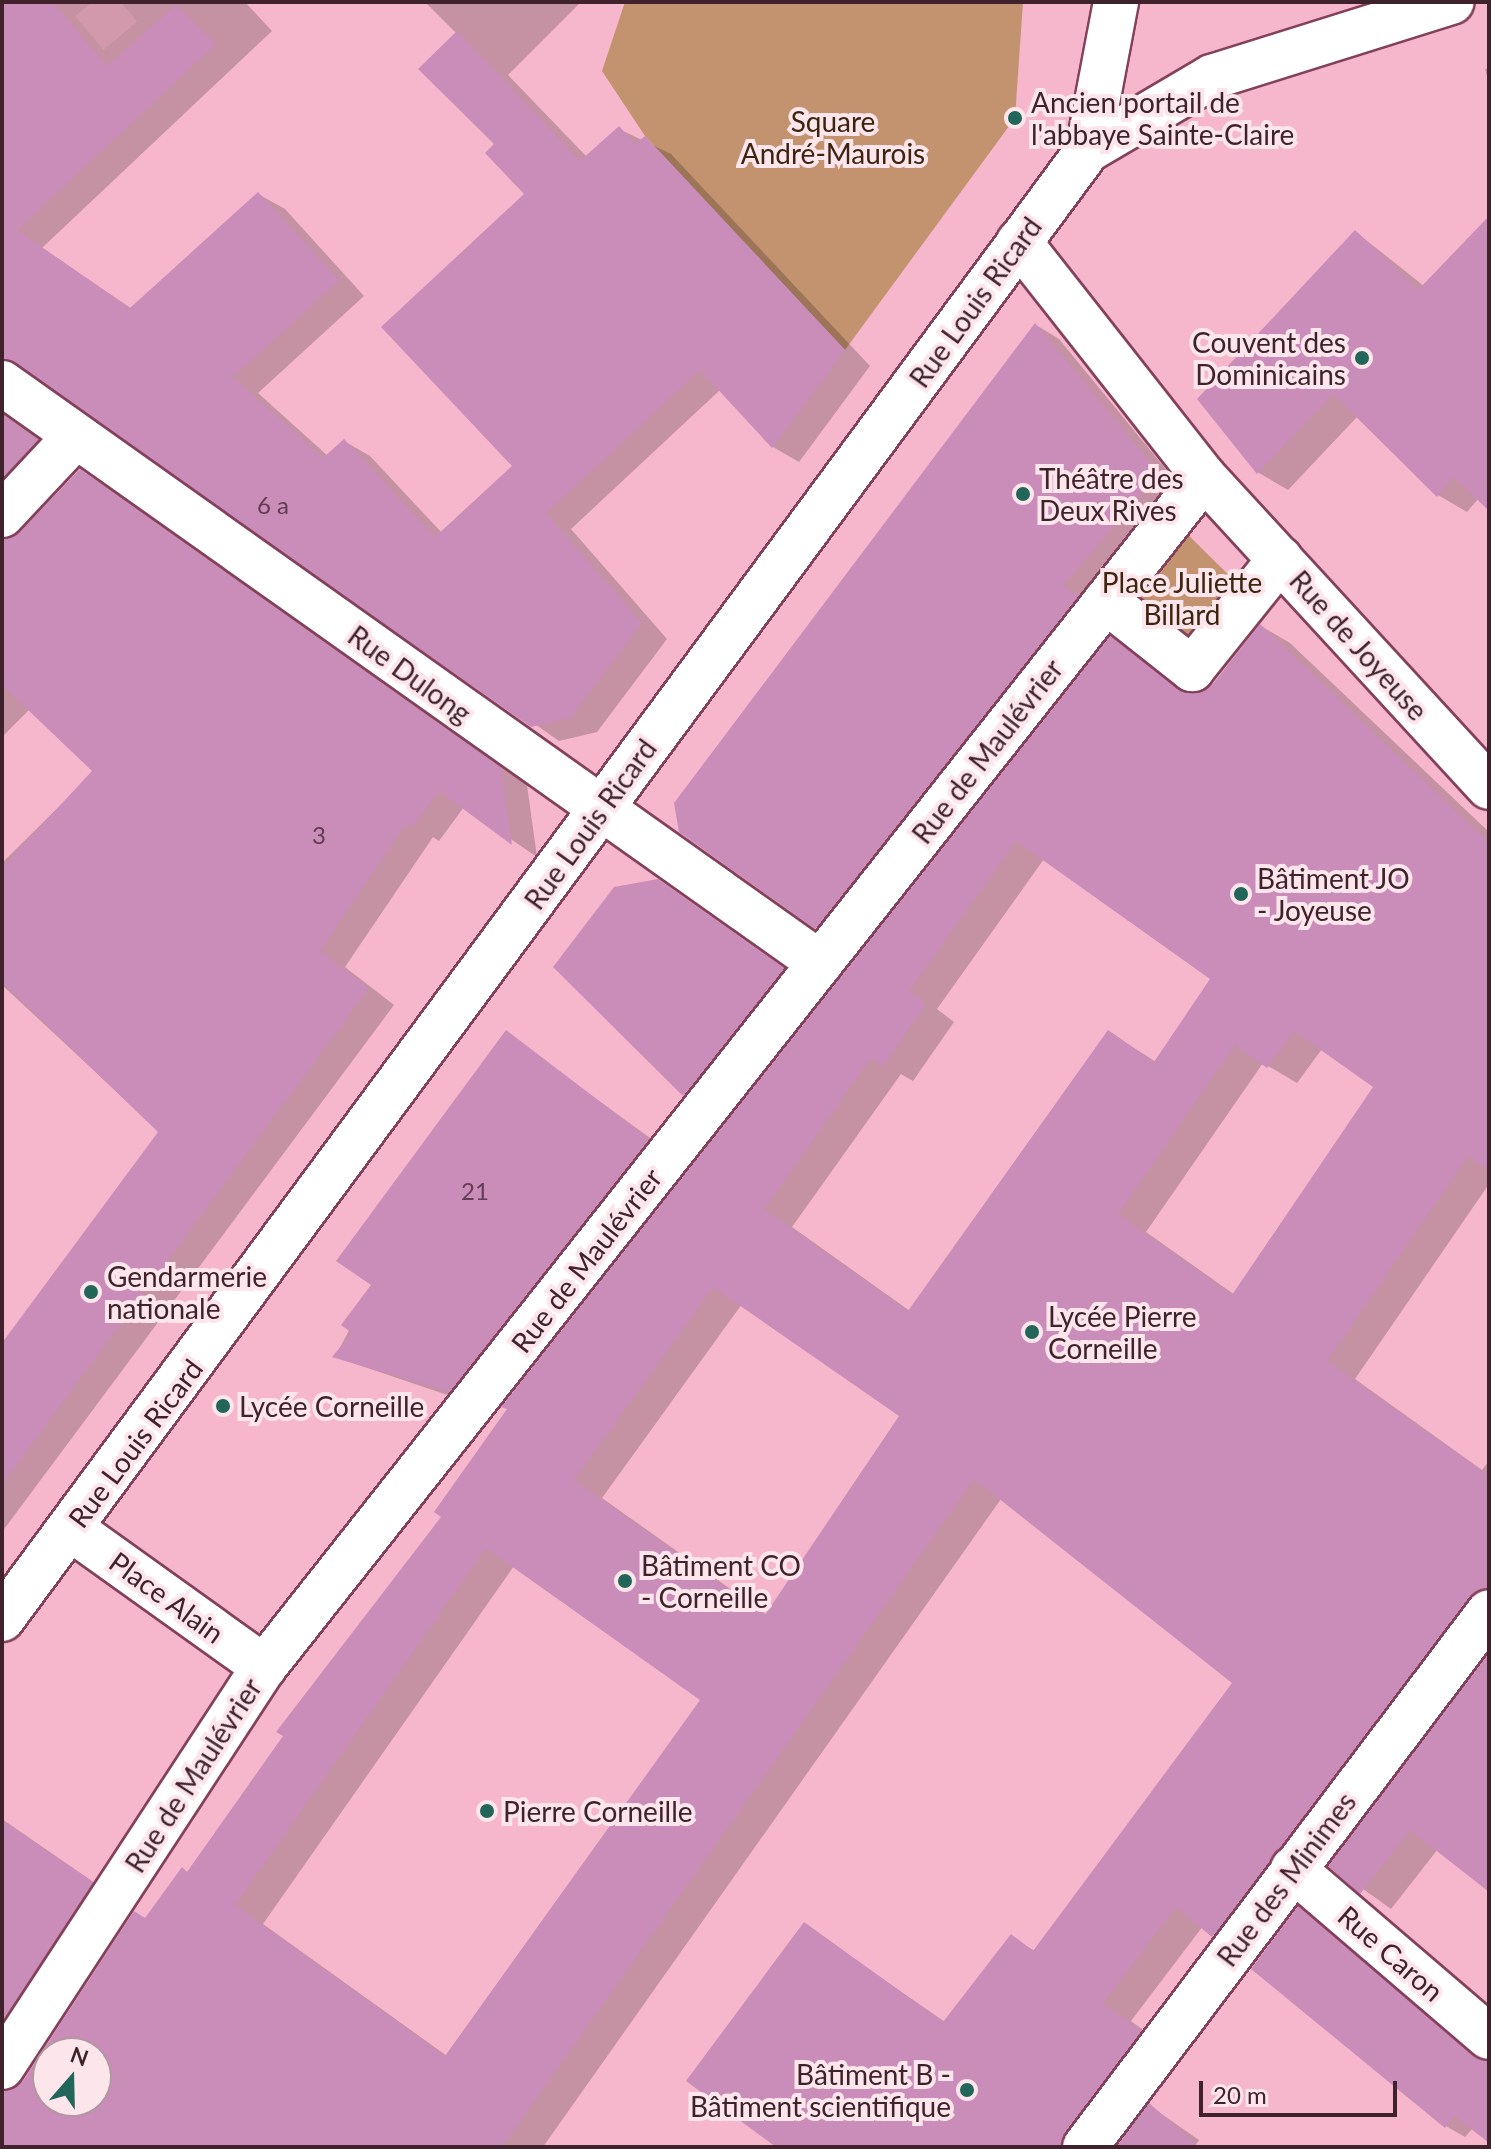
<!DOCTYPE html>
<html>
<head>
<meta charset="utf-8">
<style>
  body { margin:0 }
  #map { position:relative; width:1491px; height:2149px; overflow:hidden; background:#f6b7cc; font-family:Lato,sans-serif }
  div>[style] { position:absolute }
  .green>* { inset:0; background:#c39370 }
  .shadow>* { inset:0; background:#0003 }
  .building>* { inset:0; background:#ca8cb9 }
  .minor-tunnel>* { height:44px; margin-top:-22px; transform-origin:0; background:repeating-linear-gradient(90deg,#d299ac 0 44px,transparent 0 66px) }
  .roads { filter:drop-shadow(2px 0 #84415b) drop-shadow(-2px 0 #84415b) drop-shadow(0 2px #84415b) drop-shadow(0 -2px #84415b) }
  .pedestrian>* { height:44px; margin:-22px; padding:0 22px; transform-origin:22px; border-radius:22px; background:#fff }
  .minor>* { height:44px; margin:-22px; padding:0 22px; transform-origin:22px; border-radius:22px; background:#fff }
  .tertiary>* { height:44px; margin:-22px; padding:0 22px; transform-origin:22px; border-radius:22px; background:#fff }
  .dots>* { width:22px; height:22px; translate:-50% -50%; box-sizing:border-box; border:4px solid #fde5ec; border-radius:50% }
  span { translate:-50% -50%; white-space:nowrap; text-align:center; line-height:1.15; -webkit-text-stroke:8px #fde5ec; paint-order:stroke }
  .number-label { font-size:24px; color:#623c50 }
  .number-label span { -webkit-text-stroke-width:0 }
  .poi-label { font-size:28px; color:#40222d }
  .left { translate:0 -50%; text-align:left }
  .right { translate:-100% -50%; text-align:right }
  .park-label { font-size:28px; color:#3e240f }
  .street-label { font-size:28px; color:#40222d }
  .frame { position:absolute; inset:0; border:4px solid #40222d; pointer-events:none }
  .north { position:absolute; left:32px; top:2037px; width:80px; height:80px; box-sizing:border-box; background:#fde5ec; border:2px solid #b197a0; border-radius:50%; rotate:20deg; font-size:22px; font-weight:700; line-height:32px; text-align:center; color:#40222d }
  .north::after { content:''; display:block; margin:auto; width:28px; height:36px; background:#216658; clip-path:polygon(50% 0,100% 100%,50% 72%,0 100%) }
  .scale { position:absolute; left:1199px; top:2081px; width:198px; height:36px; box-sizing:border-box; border:4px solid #40222d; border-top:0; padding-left:10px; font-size:24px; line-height:28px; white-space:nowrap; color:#40222d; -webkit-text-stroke:6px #fde5ec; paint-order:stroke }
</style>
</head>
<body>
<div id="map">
  <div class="green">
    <div style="clip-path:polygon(625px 2px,1023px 2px,1015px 118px,845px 350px,645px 136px,602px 71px)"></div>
    <div style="clip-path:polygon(1172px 519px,1250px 596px,1192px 669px,1106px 601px)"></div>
  </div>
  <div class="shadow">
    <div style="clip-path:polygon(2px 2px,245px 2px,272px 31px,42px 248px,132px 309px,258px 194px,285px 209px,364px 296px,258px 393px,328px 456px,344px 441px,370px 456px,442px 533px,515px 466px,527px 194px,497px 144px,457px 34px,425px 2px,581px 2px,508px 75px,587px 157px,619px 129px,671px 154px,870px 366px,799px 462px,773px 447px,720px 390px,571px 529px,667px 639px,597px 732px,559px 741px,35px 373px,5px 411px,63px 456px,9px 514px,5px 540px,21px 534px,80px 471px,106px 486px,527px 785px,537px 857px,464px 807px,439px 841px,433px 837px,345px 967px,394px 1005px,2px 1532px,2px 1346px,160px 1132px,2px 985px,2px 863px,95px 771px,30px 709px,2px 737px)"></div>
    <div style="clip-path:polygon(1489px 68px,1489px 83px,1485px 69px)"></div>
    <div style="clip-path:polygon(1489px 219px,1489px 508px,1479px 498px,1467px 512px,1438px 495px,1358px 416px,1288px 490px,1259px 473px,1199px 399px,1356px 232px,1424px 286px)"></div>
    <div style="clip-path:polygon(1036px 325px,1059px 339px,1173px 478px,1173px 497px,839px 941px,816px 927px)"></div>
    <div style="clip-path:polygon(evenodd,1261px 626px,1290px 643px,1489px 832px,1489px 1184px,1355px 1379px,1482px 1470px,1489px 1461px,1489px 1632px,1243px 1952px,1203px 1926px,1131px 2021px,1169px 2049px,1095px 2147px,779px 2147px,805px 1925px,945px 2022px,1011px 1937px,1035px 1951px,1234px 1683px,1001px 1499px,543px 2147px,2px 2147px,2px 1819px,121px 1901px,10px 2071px,8px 2091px,24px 2083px,188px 1873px,1111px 639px,1193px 694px,1213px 686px,1261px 626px,1044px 859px,1213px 979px,1156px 1062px,1109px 1032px,910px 1311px,792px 1227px,901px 1074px,913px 1081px,954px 1022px,937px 1009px,1044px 859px,1261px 626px,1322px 1049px,1375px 1087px,1235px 1295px,1146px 1232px,1263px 1063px,1297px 1083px,1322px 1049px,1261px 626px,742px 1304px,902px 1416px,767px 1615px,602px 1498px,742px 1304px,1261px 626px,514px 1566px,703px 1699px,447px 2056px,263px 1924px,514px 1566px,1261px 626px,48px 2053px,96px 2053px,96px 2101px,48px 2101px,48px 2053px)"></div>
    <div style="clip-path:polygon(657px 881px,803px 981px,704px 1106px,556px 967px)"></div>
    <div style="clip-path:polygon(506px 1033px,672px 1154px,474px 1404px,335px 1357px)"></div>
    <div style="clip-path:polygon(1489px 1657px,1489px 1890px,1438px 1849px,1391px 1909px,1331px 1866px)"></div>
    <div style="clip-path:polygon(1299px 1909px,1489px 2061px,1489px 2141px,1473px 2128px,1465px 2137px,1446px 2126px)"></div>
    <div style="clip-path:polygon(1150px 2106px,1199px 2140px,1194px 2147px,1116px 2147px)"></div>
  </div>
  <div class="building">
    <div style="clip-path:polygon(2px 2px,52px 2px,107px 66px,176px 5px,216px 44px,17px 230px,130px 308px,258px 192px,339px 280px,233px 377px,323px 458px,344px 439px,435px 537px,512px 466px,381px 327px,524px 194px,485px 153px,494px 144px,418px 69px,457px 31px,580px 161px,619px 126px,635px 144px,645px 136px,845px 350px,772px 448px,700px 370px,546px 513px,642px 623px,570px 718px,531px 727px,2px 358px)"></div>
    <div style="clip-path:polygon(1489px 216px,1489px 511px,1454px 477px,1437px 497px,1333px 394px,1257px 474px,1197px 399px,1355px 230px,1418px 290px)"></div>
    <div style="clip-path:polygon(1035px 323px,1150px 462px,1150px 483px,1063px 586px,1078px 596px,815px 929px,679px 832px,674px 803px)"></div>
    <div style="clip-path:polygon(2px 414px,38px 440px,2px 478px)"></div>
    <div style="clip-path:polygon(80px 469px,501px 768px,512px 845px,439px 791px,412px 828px,407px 822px,320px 951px,369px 988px,2px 1484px,2px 1343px,158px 1132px,2px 982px,2px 868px,92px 771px,2px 685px,2px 539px,20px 532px)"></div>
    <div style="clip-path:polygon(evenodd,1260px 624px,1489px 843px,1489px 1171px,1468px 1156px,1327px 1361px,1489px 1476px,1489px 1588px,1469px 1597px,1212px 1937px,1176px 1907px,1103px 2003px,1141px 2031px,1061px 2147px,776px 2147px,686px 2081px,804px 1922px,943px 2022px,1011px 1934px,1033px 1951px,1232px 1683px,974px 1479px,502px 2147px,2px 2147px,2px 2092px,23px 2081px,134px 1911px,145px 1918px,182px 1867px,187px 1872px,283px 1736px,276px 1732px,441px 1517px,434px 1512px,507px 1409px,501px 1407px,1110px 636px,1189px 694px,1212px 685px,1260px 624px,1016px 841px,1210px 979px,1154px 1062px,1108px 1030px,908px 1311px,764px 1209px,871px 1058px,883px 1066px,926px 1004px,909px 991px,1016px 841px,1260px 624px,1294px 1031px,1373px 1087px,1232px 1295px,1118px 1214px,1235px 1045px,1267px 1068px,1294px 1031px,1260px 624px,713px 1287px,899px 1416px,765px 1615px,574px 1480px,713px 1287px,1260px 624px,486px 1548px,700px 1700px,445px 2056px,235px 1905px,486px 1548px,1260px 624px,48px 2053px,96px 2053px,96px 2101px,48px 2101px,48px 2053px)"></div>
    <div style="clip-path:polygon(658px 879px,784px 968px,683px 1096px,553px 967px,614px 887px)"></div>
    <div style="clip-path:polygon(506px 1030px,649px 1139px,449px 1392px,332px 1357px,352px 1333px,341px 1325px,371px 1285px,336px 1261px)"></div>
    <div style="clip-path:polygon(1489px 1653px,1489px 1892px,1410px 1830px,1360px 1894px,1328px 1866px)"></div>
    <div style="clip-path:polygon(2px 1820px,93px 1882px,2px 2021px)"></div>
    <div style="clip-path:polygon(1298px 1906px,1489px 2063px,1489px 2143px,1455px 2116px,1445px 2128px,1251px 1969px)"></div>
    <div style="clip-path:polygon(1149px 2103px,1199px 2147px,1116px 2147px)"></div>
  </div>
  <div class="minor-tunnel">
    <div style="left:92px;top:2px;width:57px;rotate:49.9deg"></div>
  </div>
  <div class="roads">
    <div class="pedestrian">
      <div style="left:1106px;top:601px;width:110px;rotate:38.3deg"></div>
      <div style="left:1192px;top:669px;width:141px;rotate:-51.3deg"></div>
    </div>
    <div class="minor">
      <div style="left:1019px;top:242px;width:299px;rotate:51.8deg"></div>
      <div style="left:1204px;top:477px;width:421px;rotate:47.4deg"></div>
      <div style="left:2px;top:383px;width:1003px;rotate:35.34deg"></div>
      <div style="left:2px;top:515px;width:108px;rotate:-46.9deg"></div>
      <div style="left:70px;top:1528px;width:239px;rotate:35.6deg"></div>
      <div style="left:1293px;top:1869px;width:258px;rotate:40.6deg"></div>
      <div style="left:2px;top:2067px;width:478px;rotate:-56.8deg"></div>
      <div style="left:264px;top:1667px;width:1516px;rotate:-51.69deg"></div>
      <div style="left:1085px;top:2147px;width:670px;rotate:-52.94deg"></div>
    </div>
    <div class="tertiary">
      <div style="left:1088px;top:150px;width:144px;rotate:-30.5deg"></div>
      <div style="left:1212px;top:77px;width:251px;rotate:-17.4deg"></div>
      <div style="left:2px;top:1619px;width:1827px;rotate:-53.53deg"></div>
      <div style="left:1088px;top:150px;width:151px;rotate:-79.3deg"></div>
    </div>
  </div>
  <div class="dots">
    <div style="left:1015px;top:118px;background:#216658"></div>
    <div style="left:1362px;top:358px;background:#216658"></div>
    <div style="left:1023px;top:494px;background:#216658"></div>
    <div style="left:1241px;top:894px;background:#216658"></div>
    <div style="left:91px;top:1292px;background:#216658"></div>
    <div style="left:1032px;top:1332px;background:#216658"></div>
    <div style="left:223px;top:1406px;background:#216658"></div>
    <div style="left:625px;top:1581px;background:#216658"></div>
    <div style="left:487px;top:1811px;background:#216658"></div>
    <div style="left:967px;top:2090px;background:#216658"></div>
  </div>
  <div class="number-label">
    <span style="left:273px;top:505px">6 a</span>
    <span style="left:319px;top:835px">3</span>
    <span style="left:475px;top:1191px">21</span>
  </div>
  <div class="poi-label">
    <span class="left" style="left:1031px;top:118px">Ancien portail de<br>l'abbaye Sainte-Claire</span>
    <span class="right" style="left:1346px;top:358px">Couvent des<br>Dominicains</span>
    <span class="left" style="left:1039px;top:494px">Théâtre des<br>Deux Rives</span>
    <span class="left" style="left:1257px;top:894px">Bâtiment JO<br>- Joyeuse</span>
    <span class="left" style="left:107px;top:1292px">Gendarmerie<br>nationale</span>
    <span class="left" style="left:1048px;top:1332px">Lycée Pierre<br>Corneille</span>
    <span class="left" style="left:239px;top:1406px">Lycée Corneille</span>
    <span class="left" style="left:641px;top:1581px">Bâtiment CO<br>- Corneille</span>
    <span class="left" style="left:503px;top:1811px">Pierre Corneille</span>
    <span class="right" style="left:951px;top:2090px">Bâtiment B -<br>Bâtiment scientifique</span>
  </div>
  <div class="park-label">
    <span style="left:833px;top:137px">Square<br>André-Maurois</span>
    <span style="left:1182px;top:598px">Place Juliette<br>Billard</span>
  </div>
  <div class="street-label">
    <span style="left:975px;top:302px;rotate:-54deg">Rue Louis Ricard</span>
    <span style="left:1359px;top:645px;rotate:48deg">Rue de Joyeuse</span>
    <span style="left:410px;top:674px;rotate:36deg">Rue Dulong</span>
    <span style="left:987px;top:751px;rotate:-52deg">Rue de Maulévrier</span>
    <span style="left:590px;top:824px;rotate:-54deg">Rue Louis Ricard</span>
    <span style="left:586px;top:1260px;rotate:-52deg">Rue de Maulévrier</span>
    <span style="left:135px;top:1443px;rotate:-53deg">Rue Louis Ricard</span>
    <span style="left:167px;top:1597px;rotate:36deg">Place Alain</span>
    <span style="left:193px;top:1775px;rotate:-57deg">Rue de Maulévrier</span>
    <span style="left:1286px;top:1879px;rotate:-53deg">Rue des Minimes</span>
    <span style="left:1391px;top:1953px;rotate:41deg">Rue Caron</span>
  </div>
  <div class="frame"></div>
  <div class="north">N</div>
  <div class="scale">20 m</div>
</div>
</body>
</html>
